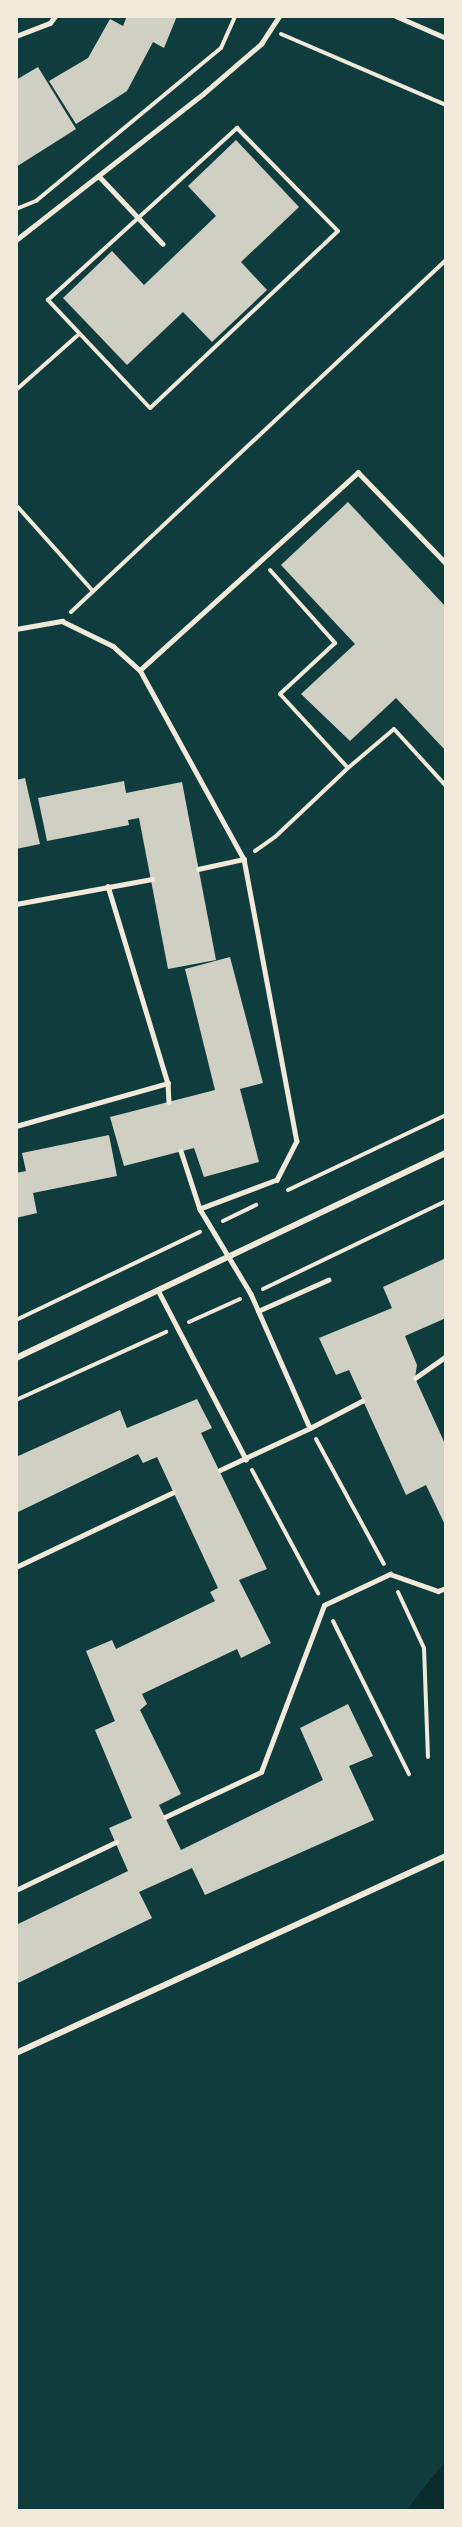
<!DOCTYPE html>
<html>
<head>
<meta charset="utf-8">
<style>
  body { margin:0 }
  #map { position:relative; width:462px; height:2527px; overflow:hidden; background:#0f3d3e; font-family:Spectral,serif }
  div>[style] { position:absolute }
  .water>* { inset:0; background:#0a2a2b }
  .building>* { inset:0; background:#cfcfc3 }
  .path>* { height:4px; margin:-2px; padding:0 2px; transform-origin:2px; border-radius:2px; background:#f1e9da }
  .service>* { height:4.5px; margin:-2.25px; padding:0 2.25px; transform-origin:2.25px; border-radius:2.25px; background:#f1e9da }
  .minor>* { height:6px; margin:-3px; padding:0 3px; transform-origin:3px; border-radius:3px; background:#f1e9da }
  span { translate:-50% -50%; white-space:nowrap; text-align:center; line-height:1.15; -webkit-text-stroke:4.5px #f1e9da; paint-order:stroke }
  .frame { position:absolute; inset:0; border:18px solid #f1e9da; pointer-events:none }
</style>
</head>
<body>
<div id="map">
  <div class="water">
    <div style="clip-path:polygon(445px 2462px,445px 2510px,407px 2510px,425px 2486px)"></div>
  </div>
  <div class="building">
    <div style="clip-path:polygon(127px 16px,177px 16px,164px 48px,153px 42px,127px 91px,76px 124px,49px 81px,88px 58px,110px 19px,123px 26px)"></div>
    <div style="clip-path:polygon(38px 67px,76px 129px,16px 167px,16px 80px)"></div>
    <div style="clip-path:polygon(236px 140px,299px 207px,241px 262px,267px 290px,212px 342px,183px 312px,127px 365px,63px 298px,112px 251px,144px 285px,216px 216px,188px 186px)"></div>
    <div style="clip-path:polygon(348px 502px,446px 607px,446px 751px,396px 698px,350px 741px,301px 694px,355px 644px,281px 565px)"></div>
    <div style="clip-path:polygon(25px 778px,40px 844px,16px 849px,16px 780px)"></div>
    <div style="clip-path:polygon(124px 781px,126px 793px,182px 782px,216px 960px,168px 969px,139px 818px,128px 820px,129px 825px,47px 841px,38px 798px)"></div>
    <div style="clip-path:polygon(230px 957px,263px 1083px,240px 1089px,259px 1162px,204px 1177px,194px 1148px,124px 1166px,110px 1117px,215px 1090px,185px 969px)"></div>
    <div style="clip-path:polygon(109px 1135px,117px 1176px,33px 1193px,37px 1213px,16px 1218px,16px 1173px,26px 1171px,22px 1153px)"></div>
    <div style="clip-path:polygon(446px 1258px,446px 1318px,405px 1336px,417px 1365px,415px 1378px,446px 1446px,446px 1527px,426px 1485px,406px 1495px,349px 1370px,336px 1375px,319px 1338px,392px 1308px,383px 1287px)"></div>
    <div style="clip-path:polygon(197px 1399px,212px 1428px,201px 1433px,267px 1569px,239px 1580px,271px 1643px,241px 1658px,237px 1649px,142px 1694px,147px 1704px,140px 1710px,181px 1794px,159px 1805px,181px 1850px,323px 1780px,300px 1728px,348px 1704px,373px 1756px,349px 1766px,374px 1820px,205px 1895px,192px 1868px,139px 1892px,152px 1918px,16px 1984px,16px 1925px,128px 1871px,109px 1828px,132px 1818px,95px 1730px,115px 1721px,86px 1651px,112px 1640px,116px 1649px,215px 1601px,210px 1592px,218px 1588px,157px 1457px,143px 1463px,138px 1454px,16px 1513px,16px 1457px,120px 1410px,127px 1428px)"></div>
  </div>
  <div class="path">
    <div style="left:281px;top:34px;width:180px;rotate:23.3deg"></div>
    <div style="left:237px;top:128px;width:144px;rotate:45.6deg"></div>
    <div style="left:338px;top:231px;width:258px;rotate:136.7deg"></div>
    <div style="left:150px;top:408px;width:149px;rotate:-133.4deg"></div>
    <div style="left:48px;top:300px;width:256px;rotate:-42.3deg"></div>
    <div style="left:16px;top:209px;width:22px;rotate:-22deg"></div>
    <div style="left:36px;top:201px;width:240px;rotate:-39.6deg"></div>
    <div style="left:221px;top:48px;width:35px;rotate:-66deg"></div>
    <div style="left:16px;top:390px;width:84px;rotate:-41.6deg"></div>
    <div style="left:16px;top:505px;width:115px;rotate:48.2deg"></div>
    <div style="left:270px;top:570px;width:98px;rotate:48.3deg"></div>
    <div style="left:335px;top:643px;width:75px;rotate:137.2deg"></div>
    <div style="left:280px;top:694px;width:100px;rotate:47.4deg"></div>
    <div style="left:348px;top:768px;width:60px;rotate:-40.3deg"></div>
    <div style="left:394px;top:729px;width:77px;rotate:47.6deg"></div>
    <div style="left:71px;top:612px;width:514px;rotate:-43.19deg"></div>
    <div style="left:255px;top:851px;width:24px;rotate:-35deg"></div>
    <div style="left:275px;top:837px;width:99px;rotate:-43.4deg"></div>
    <div style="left:288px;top:1190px;width:175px;rotate:-25.4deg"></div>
    <div style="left:223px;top:1221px;width:37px;rotate:-26deg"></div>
    <div style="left:263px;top:1289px;width:203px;rotate:-25.7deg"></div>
    <div style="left:16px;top:1320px;width:204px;rotate:-25.6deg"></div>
    <div style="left:189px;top:1322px;width:56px;rotate:-24.3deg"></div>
    <div style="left:16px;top:1400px;width:165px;rotate:-24.4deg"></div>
    <div style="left:316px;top:1439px;width:142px;rotate:61.5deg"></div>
    <div style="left:252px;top:1470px;width:140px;rotate:61.8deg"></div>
    <div style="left:398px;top:1592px;width:62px;rotate:65.1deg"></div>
    <div style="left:424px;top:1648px;width:109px;rotate:87.9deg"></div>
    <div style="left:333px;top:1621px;width:171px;rotate:63.6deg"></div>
  </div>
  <div class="service">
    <div style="left:396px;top:16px;width:55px;rotate:23.7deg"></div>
    <div style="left:16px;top:36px;width:36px;rotate:-21deg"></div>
    <div style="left:50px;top:23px;width:9px;rotate:-54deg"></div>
    <div style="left:99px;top:176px;width:93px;rotate:46.7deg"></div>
    <div style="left:16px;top:240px;width:237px;rotate:-38deg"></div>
    <div style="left:203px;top:94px;width:77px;rotate:-40.8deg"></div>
    <div style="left:261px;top:44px;width:33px;rotate:-57deg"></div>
    <div style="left:16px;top:629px;width:47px;rotate:-9.9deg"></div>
    <div style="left:62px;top:621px;width:57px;rotate:26.1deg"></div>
    <div style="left:113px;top:646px;width:36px;rotate:42deg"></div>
    <div style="left:140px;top:670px;width:216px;rotate:61.2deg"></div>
    <div style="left:244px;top:859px;width:287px;rotate:79.4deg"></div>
    <div style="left:297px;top:1141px;width:44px;rotate:117.1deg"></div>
    <div style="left:277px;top:1180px;width:82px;rotate:159.4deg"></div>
    <div style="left:200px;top:1209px;width:99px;rotate:59deg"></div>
    <div style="left:251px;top:1294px;width:146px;rotate:66.2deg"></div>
    <div style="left:310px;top:1428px;width:59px;rotate:-27.4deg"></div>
    <div style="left:140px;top:670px;width:294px;rotate:-42.2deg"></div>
    <div style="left:358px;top:472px;width:127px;rotate:46deg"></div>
    <div style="left:198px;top:869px;width:47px;rotate:-12.3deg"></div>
    <div style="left:108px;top:886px;width:206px;rotate:73.1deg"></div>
    <div style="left:168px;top:1083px;width:19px;rotate:87deg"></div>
    <div style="left:16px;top:904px;width:138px;rotate:-10.4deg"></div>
    <div style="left:16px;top:1126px;width:158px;rotate:-15.8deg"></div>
    <div style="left:181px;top:1151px;width:61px;rotate:71.9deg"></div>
    <div style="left:158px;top:1290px;width:191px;rotate:62.5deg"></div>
    <div style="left:258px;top:1311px;width:77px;rotate:-23.9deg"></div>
    <div style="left:415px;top:1378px;width:38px;rotate:-35deg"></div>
    <div style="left:220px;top:1470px;width:99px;rotate:-25deg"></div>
    <div style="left:16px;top:1567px;width:173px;rotate:-25.4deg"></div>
    <div style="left:165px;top:1817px;width:106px;rotate:-25.1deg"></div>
    <div style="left:261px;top:1772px;width:178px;rotate:-69.3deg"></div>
    <div style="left:324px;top:1605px;width:73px;rotate:-25.2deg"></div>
    <div style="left:390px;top:1574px;width:51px;rotate:19.5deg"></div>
    <div style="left:438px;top:1591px;width:9px;rotate:-21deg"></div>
    <div style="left:16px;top:1890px;width:111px;rotate:-25.6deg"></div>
  </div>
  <div class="minor">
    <div style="left:16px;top:1358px;width:476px;rotate:-25.5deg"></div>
    <div style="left:16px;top:2053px;width:473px;rotate:-24.6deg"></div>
  </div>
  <div class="frame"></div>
</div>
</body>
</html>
